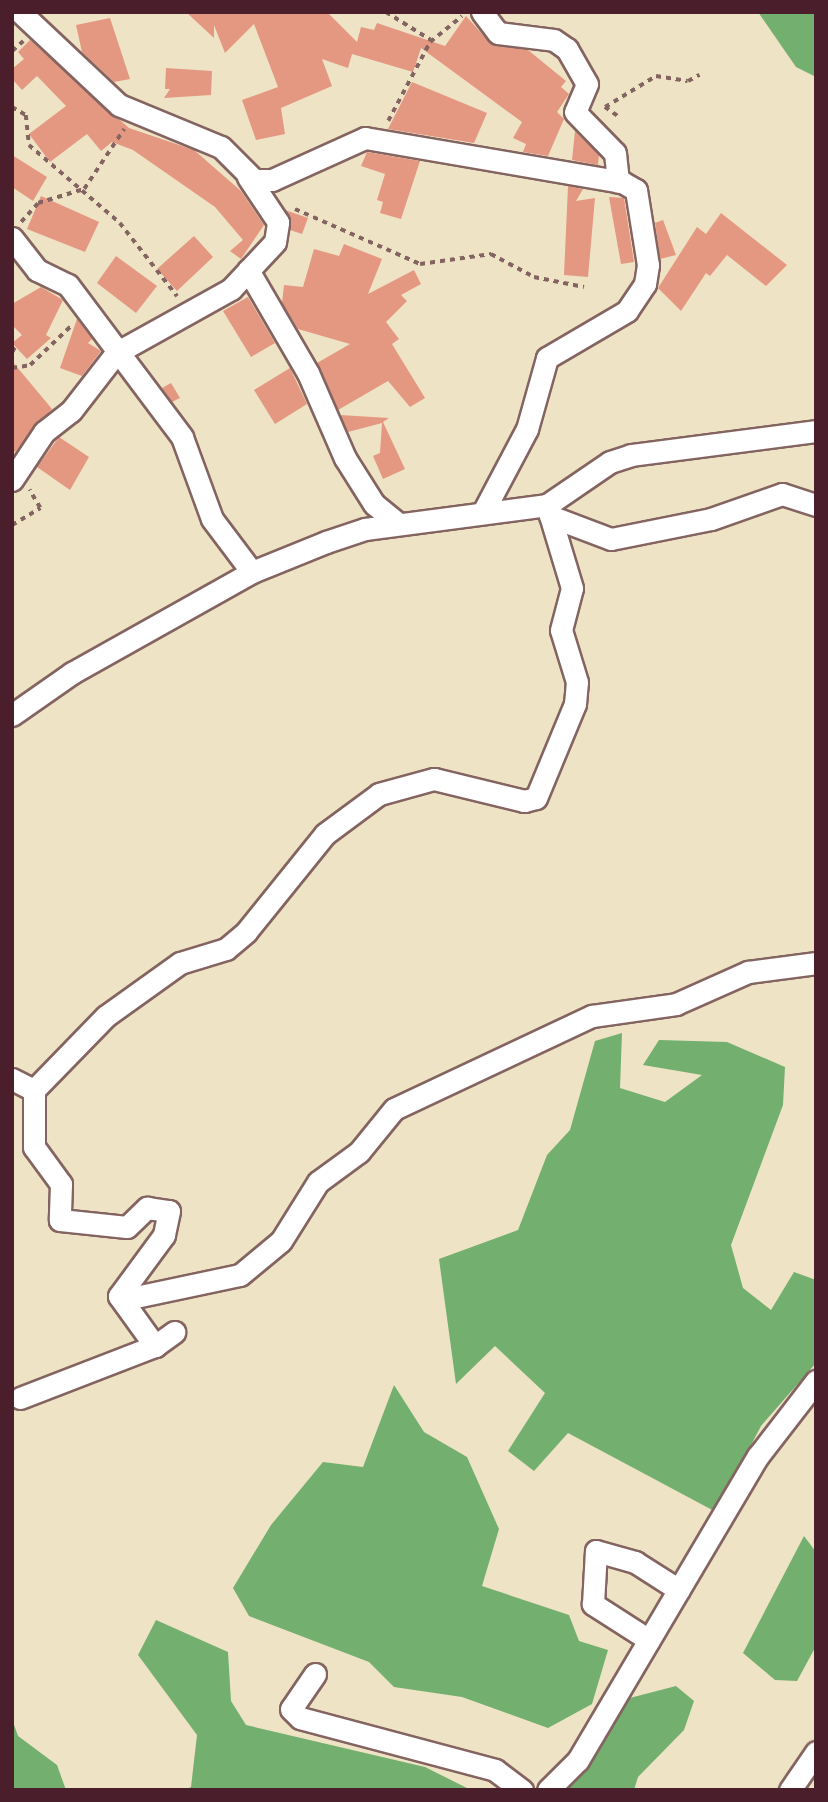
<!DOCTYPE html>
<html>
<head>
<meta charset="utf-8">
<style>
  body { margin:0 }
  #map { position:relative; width:828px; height:1802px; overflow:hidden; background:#efe3c6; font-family:"Shantell Sans",sans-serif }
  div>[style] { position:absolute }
  .forest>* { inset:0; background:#73af6e }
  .building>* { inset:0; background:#e49781 }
  .path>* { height:3.5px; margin-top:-1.75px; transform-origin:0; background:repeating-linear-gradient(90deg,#846461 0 5px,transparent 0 10px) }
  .roads { filter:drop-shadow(2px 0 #846461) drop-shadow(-2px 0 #846461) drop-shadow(0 2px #846461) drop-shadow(0 -2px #846461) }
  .street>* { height:21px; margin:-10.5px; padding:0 10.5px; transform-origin:10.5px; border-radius:10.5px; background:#fff }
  span { translate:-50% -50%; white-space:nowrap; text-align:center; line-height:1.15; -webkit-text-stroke:5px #fdfcf7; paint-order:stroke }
  .frame { position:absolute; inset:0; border:14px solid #4a1f2b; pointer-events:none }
</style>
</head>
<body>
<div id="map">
  <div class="forest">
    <div style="clip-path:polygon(758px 12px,816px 12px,816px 77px,796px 67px)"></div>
    <div style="clip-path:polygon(622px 1033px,620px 1088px,665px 1102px,702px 1075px,643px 1065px,659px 1040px,727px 1042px,785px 1067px,783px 1105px,731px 1245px,743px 1288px,771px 1310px,794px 1272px,816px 1280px,816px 1363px,761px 1426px,716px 1512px,568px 1433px,534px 1471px,508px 1451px,545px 1393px,495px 1346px,456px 1384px,439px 1259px,518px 1230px,547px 1155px,570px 1130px,595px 1041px)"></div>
    <div style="clip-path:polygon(394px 1385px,424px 1432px,467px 1457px,499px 1529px,482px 1586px,569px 1615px,579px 1641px,608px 1650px,592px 1704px,548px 1728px,462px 1697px,394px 1687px,369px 1662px,249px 1616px,233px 1588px,271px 1525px,323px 1462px,363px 1467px)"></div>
    <div style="clip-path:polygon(804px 1536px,816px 1552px,816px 1646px,797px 1681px,775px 1680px,743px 1653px)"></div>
    <div style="clip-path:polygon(156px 1620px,228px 1652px,231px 1701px,246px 1725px,425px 1767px,471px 1790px,185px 1790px,191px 1787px,197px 1735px,138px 1655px)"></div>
    <div style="clip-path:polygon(676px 1686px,694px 1701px,684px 1730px,638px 1777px,634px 1790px,567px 1790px,622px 1700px)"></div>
    <div style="clip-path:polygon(12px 1719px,18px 1736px,57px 1765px,66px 1790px,12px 1790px)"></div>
  </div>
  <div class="building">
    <div style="clip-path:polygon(186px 12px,327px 12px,357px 42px,361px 27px,374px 30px,377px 23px,445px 46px,466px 16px,491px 44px,528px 50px,566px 81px,561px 87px,569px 94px,557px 112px,564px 119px,548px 156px,523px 152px,526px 144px,513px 138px,522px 122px,421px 48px,413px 72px,352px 54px,348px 68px,322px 59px,332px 86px,281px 108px,285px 134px,256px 140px,242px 100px,278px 87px,254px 24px,225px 53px,214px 25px,214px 38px)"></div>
    <div style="clip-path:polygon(110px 18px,130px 79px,114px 82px,82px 52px,76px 25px)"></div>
    <div style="clip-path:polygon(30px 40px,129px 128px,194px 150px,241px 191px,264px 225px,241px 259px,230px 251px,243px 240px,215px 207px,133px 150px,112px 142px,101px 151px,87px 134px,50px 162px,29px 134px,66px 106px,37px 76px,22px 90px,12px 79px,12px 69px,24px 59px,18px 52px)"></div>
    <div style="clip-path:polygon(166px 68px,212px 71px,211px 95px,164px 98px,170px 89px,165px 89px)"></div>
    <div style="clip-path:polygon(412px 82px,487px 113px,474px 143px,388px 129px)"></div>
    <div style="clip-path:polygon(575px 131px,599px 155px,598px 165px,572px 160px)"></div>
    <div style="clip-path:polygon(367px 152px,420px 161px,401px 219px,380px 213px,383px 202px,377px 200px,385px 174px,361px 166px)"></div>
    <div style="clip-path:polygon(12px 155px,47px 177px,33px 201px,12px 187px)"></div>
    <div style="clip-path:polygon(568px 186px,583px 189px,576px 201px,595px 198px,588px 277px,564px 275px)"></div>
    <div style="clip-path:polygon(41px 196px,99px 222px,85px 252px,27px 229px)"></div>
    <div style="clip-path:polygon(609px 197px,624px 198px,634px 262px,621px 264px)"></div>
    <div style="clip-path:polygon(285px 210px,308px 218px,302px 234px,290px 230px)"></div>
    <div style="clip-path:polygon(721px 213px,787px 265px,766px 286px,727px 255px,710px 276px,706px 273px,681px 311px,658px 288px,697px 227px,706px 234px)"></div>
    <div style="clip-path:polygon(663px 220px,676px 255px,660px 259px,655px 223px)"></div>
    <div style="clip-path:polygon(194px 236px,213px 257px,177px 291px,157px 269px)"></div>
    <div style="clip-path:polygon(344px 244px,382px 259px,368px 294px,414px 270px,421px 284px,401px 295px,407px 301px,386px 322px,399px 339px,392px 344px,425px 398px,410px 407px,388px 381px,338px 410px,317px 363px,350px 344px,298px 329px,282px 303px,284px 285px,303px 287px,314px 249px,339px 256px)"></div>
    <div style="clip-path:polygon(116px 256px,157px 286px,136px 313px,97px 283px)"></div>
    <div style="clip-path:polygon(41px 287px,63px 300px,46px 335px,51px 338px,27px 359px,12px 343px,22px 335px,12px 325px,12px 304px)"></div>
    <div style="clip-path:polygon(248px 297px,275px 343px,251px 357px,223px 311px)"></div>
    <div style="clip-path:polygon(77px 319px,92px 339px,88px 343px,101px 351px,82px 376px,60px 368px)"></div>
    <div style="clip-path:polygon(12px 361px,52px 409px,15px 452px,12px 450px)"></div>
    <div style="clip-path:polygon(290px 368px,307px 404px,275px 424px,254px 390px)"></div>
    <div style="clip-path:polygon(171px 383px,180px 398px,172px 402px,162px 388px)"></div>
    <div style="clip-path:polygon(340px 415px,389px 418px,383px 422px,405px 469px,383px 479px,373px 456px,380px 453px,382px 423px,348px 432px)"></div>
    <div style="clip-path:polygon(59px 437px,89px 457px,70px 490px,37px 467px)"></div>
  </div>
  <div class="path">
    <div style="left:386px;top:12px;width:53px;rotate:31.9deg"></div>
    <div style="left:12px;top:51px;width:15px;rotate:-42deg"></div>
    <div style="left:12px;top:107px;width:16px;rotate:30deg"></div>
    <div style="left:26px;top:115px;width:30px;rotate:84deg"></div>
    <div style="left:29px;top:145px;width:120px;rotate:40.6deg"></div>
    <div style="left:120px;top:223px;width:93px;rotate:52deg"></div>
    <div style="left:605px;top:107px;width:60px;rotate:-31.3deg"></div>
    <div style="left:656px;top:76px;width:32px;rotate:9deg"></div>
    <div style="left:688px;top:81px;width:13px;rotate:-29deg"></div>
    <div style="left:605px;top:107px;width:16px;rotate:35deg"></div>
    <div style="left:388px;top:121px;width:89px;rotate:-62deg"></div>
    <div style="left:430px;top:42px;width:41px;rotate:-39.1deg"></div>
    <div style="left:295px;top:209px;width:137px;rotate:23.7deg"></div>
    <div style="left:420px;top:264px;width:72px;rotate:-8deg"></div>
    <div style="left:491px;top:254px;width:49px;rotate:28.1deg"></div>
    <div style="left:534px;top:277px;width:51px;rotate:11.3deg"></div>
    <div style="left:21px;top:222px;width:25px;rotate:-48deg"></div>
    <div style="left:38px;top:203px;width:48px;rotate:-16.9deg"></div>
    <div style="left:84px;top:189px;width:72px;rotate:-56.3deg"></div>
    <div style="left:12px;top:352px;width:6px;rotate:-59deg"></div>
    <div style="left:12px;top:368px;width:18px;rotate:-9deg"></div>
    <div style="left:30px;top:365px;width:59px;rotate:-43.6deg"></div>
    <div style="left:12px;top:525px;width:33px;rotate:-31deg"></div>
    <div style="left:40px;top:508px;width:21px;rotate:-121deg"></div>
  </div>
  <div class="roads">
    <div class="street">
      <div style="left:20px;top:12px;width:136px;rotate:43.2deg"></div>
      <div style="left:119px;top:105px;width:110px;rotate:22.4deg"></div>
      <div style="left:221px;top:147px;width:47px;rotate:45deg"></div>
      <div style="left:254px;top:180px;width:18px"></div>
      <div style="left:272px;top:180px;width:102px;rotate:-24.3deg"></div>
      <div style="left:365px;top:138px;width:261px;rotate:9.7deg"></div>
      <div style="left:622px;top:182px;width:16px;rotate:30deg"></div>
      <div style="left:636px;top:190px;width:76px;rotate:80.9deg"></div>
      <div style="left:648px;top:265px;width:19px;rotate:99deg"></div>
      <div style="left:645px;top:284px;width:32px;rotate:124deg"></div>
      <div style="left:627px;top:311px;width:93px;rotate:149.6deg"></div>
      <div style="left:547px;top:358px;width:74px;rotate:105.7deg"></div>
      <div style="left:527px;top:429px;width:94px;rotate:117.9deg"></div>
      <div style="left:482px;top:12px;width:26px;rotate:53deg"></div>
      <div style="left:498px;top:33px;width:56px;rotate:7.1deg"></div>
      <div style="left:554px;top:40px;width:16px;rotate:35deg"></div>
      <div style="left:567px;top:49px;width:40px;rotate:60.3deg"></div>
      <div style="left:587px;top:84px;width:30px;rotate:113deg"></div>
      <div style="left:575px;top:112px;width:57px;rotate:45.7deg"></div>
      <div style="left:615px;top:153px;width:29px;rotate:84deg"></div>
      <div style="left:12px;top:238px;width:41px;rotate:52deg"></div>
      <div style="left:37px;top:270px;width:34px;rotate:26deg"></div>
      <div style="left:68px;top:285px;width:190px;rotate:53.1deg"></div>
      <div style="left:182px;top:437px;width:87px;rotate:69.9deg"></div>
      <div style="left:212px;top:519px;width:66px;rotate:53deg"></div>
      <div style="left:248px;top:270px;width:119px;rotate:59.8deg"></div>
      <div style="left:308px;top:373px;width:93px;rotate:66.5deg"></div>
      <div style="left:345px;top:458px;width:54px;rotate:57.8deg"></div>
      <div style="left:374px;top:504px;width:32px;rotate:39deg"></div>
      <div style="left:12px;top:480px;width:58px;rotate:-56.3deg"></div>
      <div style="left:44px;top:432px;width:34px;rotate:-38deg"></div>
      <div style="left:71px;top:411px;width:73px;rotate:-52.2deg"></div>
      <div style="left:116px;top:353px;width:132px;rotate:-29.1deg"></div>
      <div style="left:231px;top:289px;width:64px;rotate:-46.9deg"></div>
      <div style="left:275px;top:242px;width:20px;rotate:-81deg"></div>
      <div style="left:278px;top:222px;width:54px;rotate:-123.7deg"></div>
      <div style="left:550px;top:516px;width:65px;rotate:20.7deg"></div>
      <div style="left:611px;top:539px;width:102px;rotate:-11.3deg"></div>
      <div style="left:711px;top:519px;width:75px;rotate:-19.4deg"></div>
      <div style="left:782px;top:494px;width:36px;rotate:18deg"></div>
      <div style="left:12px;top:715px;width:73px;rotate:-35deg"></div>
      <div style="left:72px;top:673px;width:206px;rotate:-29.3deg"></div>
      <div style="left:252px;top:572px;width:80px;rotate:-22.1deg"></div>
      <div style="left:326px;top:542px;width:41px;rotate:-18.4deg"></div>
      <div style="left:365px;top:529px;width:184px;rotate:-7.5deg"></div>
      <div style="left:547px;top:505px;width:76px;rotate:-34.3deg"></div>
      <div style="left:610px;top:462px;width:22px;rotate:-18deg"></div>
      <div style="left:631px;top:455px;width:187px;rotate:-7.4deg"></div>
      <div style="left:12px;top:1079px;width:25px;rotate:27deg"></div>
      <div style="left:34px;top:1090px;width:57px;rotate:90deg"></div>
      <div style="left:34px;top:1147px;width:46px;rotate:53.9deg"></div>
      <div style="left:61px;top:1184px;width:36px;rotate:92deg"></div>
      <div style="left:60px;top:1220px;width:67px;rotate:6deg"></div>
      <div style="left:127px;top:1227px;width:28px;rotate:-44deg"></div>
      <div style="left:147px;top:1208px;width:22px;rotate:8deg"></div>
      <div style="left:169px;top:1211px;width:25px;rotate:102deg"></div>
      <div style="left:164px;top:1235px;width:76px;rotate:126.4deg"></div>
      <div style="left:119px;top:1296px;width:62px;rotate:54.2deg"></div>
      <div style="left:34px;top:1090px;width:103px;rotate:-45.8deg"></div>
      <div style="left:106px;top:1016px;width:91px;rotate:-35.6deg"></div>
      <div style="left:180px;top:963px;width:48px;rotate:-16.9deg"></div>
      <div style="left:226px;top:949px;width:26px;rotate:-40deg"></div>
      <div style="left:246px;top:932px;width:126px;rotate:-51.1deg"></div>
      <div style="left:325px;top:834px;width:67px;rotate:-36.5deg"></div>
      <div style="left:379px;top:794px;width:57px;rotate:-15.3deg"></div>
      <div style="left:434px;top:779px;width:93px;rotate:13.7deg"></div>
      <div style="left:524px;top:801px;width:12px;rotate:-14deg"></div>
      <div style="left:536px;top:798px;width:102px;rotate:-67.5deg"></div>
      <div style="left:575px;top:704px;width:22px;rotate:-85deg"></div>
      <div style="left:577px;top:682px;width:54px;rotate:-107.1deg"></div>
      <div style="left:561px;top:630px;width:43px;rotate:-75.3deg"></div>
      <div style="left:572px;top:588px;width:87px;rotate:-106.8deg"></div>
      <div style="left:126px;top:1299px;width:116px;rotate:-11.9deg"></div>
      <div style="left:240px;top:1275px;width:53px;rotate:-39.7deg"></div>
      <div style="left:281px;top:1241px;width:70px;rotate:-57.9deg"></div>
      <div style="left:318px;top:1182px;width:51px;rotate:-36.2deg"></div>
      <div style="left:359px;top:1152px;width:55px;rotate:-50.9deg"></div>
      <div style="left:394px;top:1109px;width:219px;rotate:-25.2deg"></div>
      <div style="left:592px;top:1016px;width:85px;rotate:-8.1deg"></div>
      <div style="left:676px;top:1004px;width:79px;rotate:-24deg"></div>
      <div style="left:748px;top:972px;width:69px;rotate:-7.5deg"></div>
      <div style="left:20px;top:1398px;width:145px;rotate:-21.1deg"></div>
      <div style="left:155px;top:1346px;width:24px;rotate:-36deg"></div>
      <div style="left:649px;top:1640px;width:67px;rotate:-147.3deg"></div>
      <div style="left:593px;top:1604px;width:53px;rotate:-86.8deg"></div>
      <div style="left:596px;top:1551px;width:41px;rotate:15.8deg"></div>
      <div style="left:635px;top:1562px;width:52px;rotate:32.5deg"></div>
      <div style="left:315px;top:1674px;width:42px;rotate:124.4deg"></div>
      <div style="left:291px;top:1709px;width:13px;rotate:45deg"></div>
      <div style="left:300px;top:1718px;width:202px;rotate:14.9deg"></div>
      <div style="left:495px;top:1770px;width:34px;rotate:37deg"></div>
      <div style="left:548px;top:1790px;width:42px;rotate:-45deg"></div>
      <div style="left:578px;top:1760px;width:353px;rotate:-59.4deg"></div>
      <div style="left:758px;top:1456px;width:95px;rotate:-52.3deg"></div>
      <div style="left:790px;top:1790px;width:46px;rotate:-55.6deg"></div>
    </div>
  </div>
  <div class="frame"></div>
</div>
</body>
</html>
